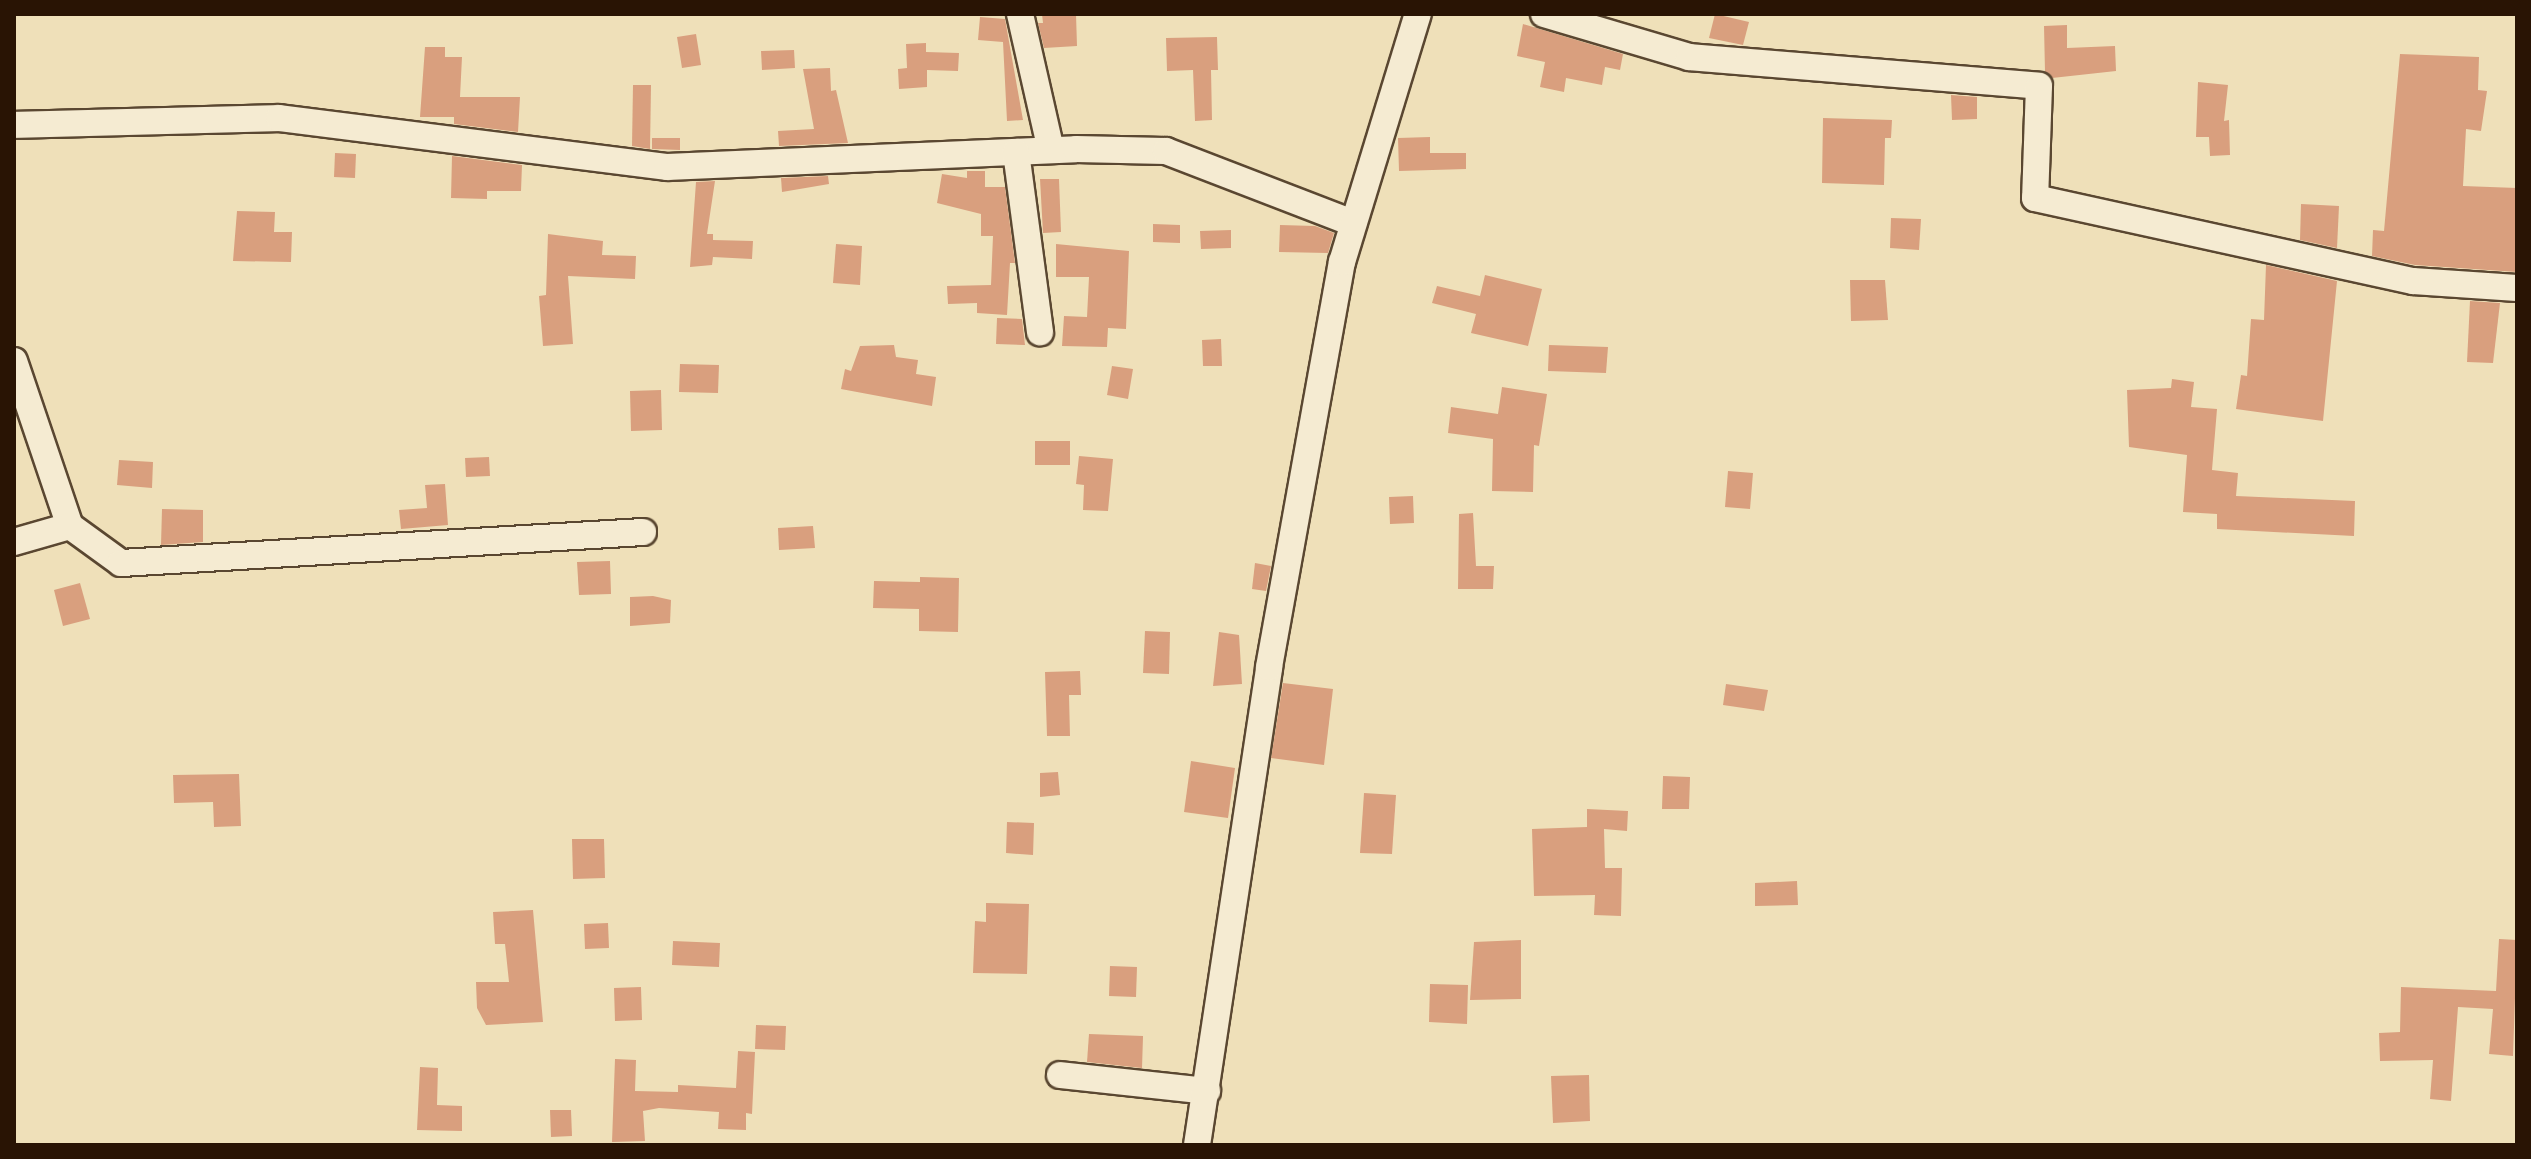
<!DOCTYPE html>
<html>
<head>
<meta charset="utf-8">
<style>
  body { margin:0 }
  #map { position:relative; width:2531px; height:1159px; overflow:hidden; background:#efe0b9; font-family:"IM FELL Double Pica",serif }
  div>[style] { position:absolute }
  .building>* { inset:0; background:#d99f7e }
  .roads { filter:drop-shadow(2px 0 #5a4731) drop-shadow(-2px 0 #5a4731) drop-shadow(0 2px #5a4731) drop-shadow(0 -2px #5a4731) }
  .minor>* { height:26px; margin:-13px; padding:0 13px; transform-origin:13px; border-radius:13px; background:#f5ebd2 }
  span { translate:-50% -50%; white-space:nowrap; text-align:center; line-height:1.15; -webkit-text-stroke:6px #f5ebd2; paint-order:stroke }
  .frame { position:absolute; inset:0; border:16px solid #291404; pointer-events:none }
</style>
</head>
<body>
<div id="map">
  <div class="building">
    <div style="clip-path:polygon(1042px 14px,1076px 14px,1077px 46px,1044px 48px,1038px 23px,1043px 23px)"></div>
    <div style="clip-path:polygon(1715px 14px,1749px 22px,1743px 45px,1709px 38px)"></div>
    <div style="clip-path:polygon(980px 17px,1005px 19px,1023px 120px,1007px 121px,1003px 42px,978px 40px)"></div>
    <div style="clip-path:polygon(1523px 24px,1623px 54px,1620px 70px,1605px 67px,1602px 85px,1566px 78px,1564px 92px,1540px 87px,1545px 62px,1517px 56px)"></div>
    <div style="clip-path:polygon(2067px 25px,2067px 48px,2115px 46px,2116px 71px,2052px 78px,2045px 72px,2044px 26px)"></div>
    <div style="clip-path:polygon(696px 34px,701px 65px,682px 68px,677px 37px)"></div>
    <div style="clip-path:polygon(1217px 37px,1218px 70px,1211px 70px,1212px 120px,1195px 121px,1193px 70px,1167px 71px,1166px 38px)"></div>
    <div style="clip-path:polygon(926px 43px,926px 52px,959px 53px,958px 71px,927px 70px,927px 87px,899px 89px,898px 69px,907px 68px,906px 44px)"></div>
    <div style="clip-path:polygon(425px 47px,445px 47px,445px 57px,462px 57px,460px 97px,520px 97px,518px 132px,454px 124px,454px 117px,420px 117px)"></div>
    <div style="clip-path:polygon(794px 50px,795px 68px,762px 70px,761px 51px)"></div>
    <div style="clip-path:polygon(2400px 54px,2479px 57px,2478px 90px,2487px 91px,2481px 131px,2466px 129px,2463px 186px,2517px 188px,2517px 272px,2415px 265px,2372px 256px,2373px 230px,2384px 231px)"></div>
    <div style="clip-path:polygon(830px 68px,831px 91px,836px 90px,848px 143px,779px 146px,778px 131px,814px 129px,803px 69px)"></div>
    <div style="clip-path:polygon(2198px 82px,2228px 85px,2224px 121px,2229px 120px,2230px 155px,2210px 156px,2209px 137px,2196px 137px)"></div>
    <div style="clip-path:polygon(633px 85px,651px 85px,650px 149px,632px 146px)"></div>
    <div style="clip-path:polygon(1951px 95px,1977px 97px,1977px 119px,1952px 120px)"></div>
    <div style="clip-path:polygon(1823px 118px,1892px 120px,1891px 138px,1885px 138px,1884px 185px,1822px 183px)"></div>
    <div style="clip-path:polygon(1430px 137px,1430px 153px,1466px 153px,1466px 169px,1399px 171px,1398px 138px)"></div>
    <div style="clip-path:polygon(652px 138px,680px 138px,680px 150px,652px 149px)"></div>
    <div style="clip-path:polygon(335px 153px,356px 154px,355px 178px,334px 177px)"></div>
    <div style="clip-path:polygon(452px 156px,522px 165px,521px 191px,487px 191px,487px 199px,451px 198px)"></div>
    <div style="clip-path:polygon(967px 171px,985px 171px,985px 187px,1005px 187px,1015px 263px,1010px 263px,1007px 315px,977px 313px,977px 303px,948px 304px,947px 286px,991px 285px,993px 236px,981px 236px,981px 214px,937px 203px,942px 174px,967px 178px)"></div>
    <div style="clip-path:polygon(828px 176px,829px 184px,782px 192px,781px 178px)"></div>
    <div style="clip-path:polygon(1040px 179px,1059px 179px,1061px 232px,1043px 233px)"></div>
    <div style="clip-path:polygon(715px 181px,707px 234px,713px 234px,713px 240px,753px 241px,752px 259px,713px 257px,712px 265px,690px 267px,696px 182px)"></div>
    <div style="clip-path:polygon(2301px 204px,2339px 206px,2337px 248px,2300px 240px)"></div>
    <div style="clip-path:polygon(237px 211px,275px 212px,274px 232px,292px 232px,291px 262px,233px 261px)"></div>
    <div style="clip-path:polygon(1891px 218px,1921px 219px,1919px 250px,1890px 248px)"></div>
    <div style="clip-path:polygon(1153px 224px,1180px 225px,1180px 243px,1153px 242px)"></div>
    <div style="clip-path:polygon(1280px 225px,1315px 226px,1334px 233px,1328px 253px,1279px 252px)"></div>
    <div style="clip-path:polygon(1231px 230px,1231px 248px,1201px 249px,1200px 231px)"></div>
    <div style="clip-path:polygon(548px 234px,603px 241px,602px 255px,636px 256px,635px 279px,568px 276px,573px 344px,543px 346px,539px 296px,546px 295px)"></div>
    <div style="clip-path:polygon(836px 244px,862px 246px,860px 285px,833px 283px)"></div>
    <div style="clip-path:polygon(1056px 244px,1129px 251px,1126px 329px,1108px 328px,1107px 347px,1062px 346px,1064px 316px,1087px 317px,1089px 277px,1056px 277px)"></div>
    <div style="clip-path:polygon(2266px 265px,2337px 281px,2323px 421px,2236px 409px,2241px 375px,2247px 376px,2251px 319px,2264px 320px)"></div>
    <div style="clip-path:polygon(1485px 275px,1542px 289px,1528px 346px,1471px 333px,1476px 314px,1432px 303px,1437px 286px,1480px 296px)"></div>
    <div style="clip-path:polygon(1850px 280px,1885px 280px,1888px 320px,1851px 321px)"></div>
    <div style="clip-path:polygon(2470px 301px,2500px 303px,2493px 363px,2467px 362px)"></div>
    <div style="clip-path:polygon(997px 318px,1022px 319px,1025px 345px,996px 344px)"></div>
    <div style="clip-path:polygon(1221px 339px,1222px 366px,1203px 366px,1202px 340px)"></div>
    <div style="clip-path:polygon(894px 345px,896px 357px,918px 360px,916px 374px,936px 377px,932px 406px,841px 389px,845px 369px,851px 371px,860px 346px)"></div>
    <div style="clip-path:polygon(1549px 345px,1608px 347px,1606px 373px,1548px 371px)"></div>
    <div style="clip-path:polygon(680px 364px,719px 365px,718px 393px,679px 392px)"></div>
    <div style="clip-path:polygon(1112px 366px,1133px 369px,1128px 399px,1107px 395px)"></div>
    <div style="clip-path:polygon(2172px 379px,2194px 382px,2191px 407px,2217px 409px,2212px 470px,2238px 473px,2236px 496px,2355px 501px,2354px 536px,2217px 529px,2217px 514px,2183px 512px,2187px 455px,2129px 447px,2127px 390px,2171px 388px)"></div>
    <div style="clip-path:polygon(1502px 387px,1547px 394px,1539px 446px,1534px 445px,1533px 492px,1492px 491px,1493px 439px,1448px 433px,1451px 407px,1498px 414px)"></div>
    <div style="clip-path:polygon(661px 390px,662px 430px,631px 431px,630px 391px)"></div>
    <div style="clip-path:polygon(1035px 441px,1070px 441px,1070px 465px,1035px 465px)"></div>
    <div style="clip-path:polygon(1079px 456px,1113px 459px,1108px 511px,1083px 510px,1084px 485px,1076px 484px)"></div>
    <div style="clip-path:polygon(489px 457px,490px 476px,466px 477px,465px 458px)"></div>
    <div style="clip-path:polygon(119px 460px,153px 462px,152px 488px,117px 485px)"></div>
    <div style="clip-path:polygon(1728px 471px,1753px 473px,1750px 509px,1725px 507px)"></div>
    <div style="clip-path:polygon(445px 484px,448px 525px,401px 529px,399px 510px,427px 508px,425px 485px)"></div>
    <div style="clip-path:polygon(1413px 496px,1414px 523px,1390px 524px,1389px 497px)"></div>
    <div style="clip-path:polygon(162px 509px,203px 510px,203px 542px,161px 545px)"></div>
    <div style="clip-path:polygon(1473px 513px,1476px 566px,1494px 566px,1493px 589px,1458px 589px,1459px 514px)"></div>
    <div style="clip-path:polygon(813px 526px,815px 548px,779px 550px,778px 528px)"></div>
    <div style="clip-path:polygon(610px 561px,611px 594px,579px 595px,577px 562px)"></div>
    <div style="clip-path:polygon(1255px 563px,1271px 566px,1266px 591px,1252px 589px)"></div>
    <div style="clip-path:polygon(920px 577px,959px 578px,958px 632px,919px 631px,919px 609px,873px 608px,874px 581px,920px 582px)"></div>
    <div style="clip-path:polygon(80px 583px,90px 619px,63px 626px,54px 590px)"></div>
    <div style="clip-path:polygon(653px 596px,671px 600px,670px 623px,630px 626px,630px 597px)"></div>
    <div style="clip-path:polygon(1145px 631px,1170px 632px,1169px 674px,1143px 673px)"></div>
    <div style="clip-path:polygon(1219px 632px,1239px 635px,1242px 684px,1213px 686px)"></div>
    <div style="clip-path:polygon(1080px 671px,1081px 695px,1069px 695px,1070px 736px,1047px 736px,1045px 672px)"></div>
    <div style="clip-path:polygon(1283px 683px,1333px 689px,1324px 765px,1271px 758px)"></div>
    <div style="clip-path:polygon(1726px 684px,1768px 690px,1764px 711px,1723px 705px)"></div>
    <div style="clip-path:polygon(1191px 761px,1235px 768px,1228px 818px,1184px 812px)"></div>
    <div style="clip-path:polygon(1058px 772px,1060px 795px,1040px 797px,1040px 773px)"></div>
    <div style="clip-path:polygon(239px 774px,241px 826px,214px 827px,213px 802px,174px 803px,173px 775px)"></div>
    <div style="clip-path:polygon(1663px 776px,1690px 777px,1689px 809px,1662px 809px)"></div>
    <div style="clip-path:polygon(1364px 793px,1396px 795px,1392px 854px,1360px 853px)"></div>
    <div style="clip-path:polygon(1587px 809px,1628px 811px,1627px 831px,1604px 829px,1605px 868px,1622px 868px,1621px 916px,1594px 915px,1595px 895px,1534px 896px,1532px 829px,1587px 827px)"></div>
    <div style="clip-path:polygon(1007px 822px,1034px 823px,1033px 855px,1006px 853px)"></div>
    <div style="clip-path:polygon(572px 839px,604px 839px,605px 878px,573px 879px)"></div>
    <div style="clip-path:polygon(1797px 881px,1798px 905px,1755px 906px,1755px 883px)"></div>
    <div style="clip-path:polygon(986px 903px,1029px 904px,1027px 974px,973px 973px,975px 921px,986px 922px)"></div>
    <div style="clip-path:polygon(533px 910px,543px 1022px,486px 1025px,477px 1008px,476px 982px,509px 982px,505px 944px,495px 944px,493px 912px)"></div>
    <div style="clip-path:polygon(608px 923px,609px 948px,585px 949px,584px 924px)"></div>
    <div style="clip-path:polygon(2499px 939px,2517px 940px,2513px 1056px,2489px 1054px,2493px 1009px,2458px 1007px,2451px 1101px,2430px 1099px,2433px 1060px,2380px 1061px,2379px 1033px,2400px 1032px,2401px 987px,2496px 991px)"></div>
    <div style="clip-path:polygon(1521px 940px,1521px 999px,1470px 1000px,1474px 942px)"></div>
    <div style="clip-path:polygon(673px 941px,720px 943px,719px 967px,672px 965px)"></div>
    <div style="clip-path:polygon(1110px 966px,1137px 967px,1136px 997px,1109px 996px)"></div>
    <div style="clip-path:polygon(1430px 984px,1468px 985px,1467px 1024px,1429px 1022px)"></div>
    <div style="clip-path:polygon(641px 987px,642px 1020px,615px 1021px,614px 988px)"></div>
    <div style="clip-path:polygon(756px 1025px,786px 1026px,785px 1050px,755px 1049px)"></div>
    <div style="clip-path:polygon(1089px 1034px,1143px 1036px,1142px 1068px,1087px 1062px)"></div>
    <div style="clip-path:polygon(738px 1051px,755px 1052px,752px 1114px,746px 1113px,746px 1130px,718px 1129px,719px 1112px,659px 1108px,643px 1111px,645px 1141px,612px 1142px,615px 1059px,636px 1060px,635px 1091px,678px 1092px,678px 1085px,736px 1088px)"></div>
    <div style="clip-path:polygon(420px 1067px,438px 1068px,437px 1105px,462px 1106px,462px 1131px,417px 1130px)"></div>
    <div style="clip-path:polygon(1589px 1075px,1590px 1121px,1553px 1123px,1551px 1076px)"></div>
    <div style="clip-path:polygon(550px 1110px,571px 1110px,572px 1136px,551px 1137px)"></div>
  </div>
  <div class="roads">
    <div class="minor">
      <div style="left:1020px;top:14px;width:139px;rotate:77.2deg"></div>
      <div style="left:1544px;top:14px;width:151px;rotate:16.5deg"></div>
      <div style="left:1689px;top:57px;width:351px;rotate:4.7deg"></div>
      <div style="left:2039px;top:86px;width:112px;rotate:92deg"></div>
      <div style="left:2035px;top:198px;width:387px;rotate:12.4deg"></div>
      <div style="left:2413px;top:281px;width:104px;rotate:3.9deg"></div>
      <div style="left:14px;top:125px;width:265px;rotate:-1.5deg"></div>
      <div style="left:279px;top:118px;width:391px;rotate:7.2deg"></div>
      <div style="left:667px;top:167px;width:409px;rotate:-2.5deg"></div>
      <div style="left:1076px;top:149px;width:90px;rotate:1.3deg"></div>
      <div style="left:1166px;top:151px;width:200px;rotate:21.1deg"></div>
      <div style="left:1016px;top:152px;width:182px;rotate:82.4deg"></div>
      <div style="left:14px;top:361px;width:174px;rotate:71.3deg"></div>
      <div style="left:14px;top:542px;width:58px;rotate:-15.9deg"></div>
      <div style="left:70px;top:526px;width:63px;rotate:36deg"></div>
      <div style="left:121px;top:563px;width:523px;rotate:-3.4deg"></div>
      <div style="left:1060px;top:1075px;width:148px;rotate:6.2deg"></div>
      <div style="left:1197px;top:1145px;width:483px;rotate:-81.4deg"></div>
      <div style="left:1269px;top:667px;width:412px;rotate:-79.8deg"></div>
      <div style="left:1342px;top:262px;width:259px;rotate:-73deg"></div>
    </div>
  </div>
  <div class="frame"></div>
</div>
</body>
</html>
